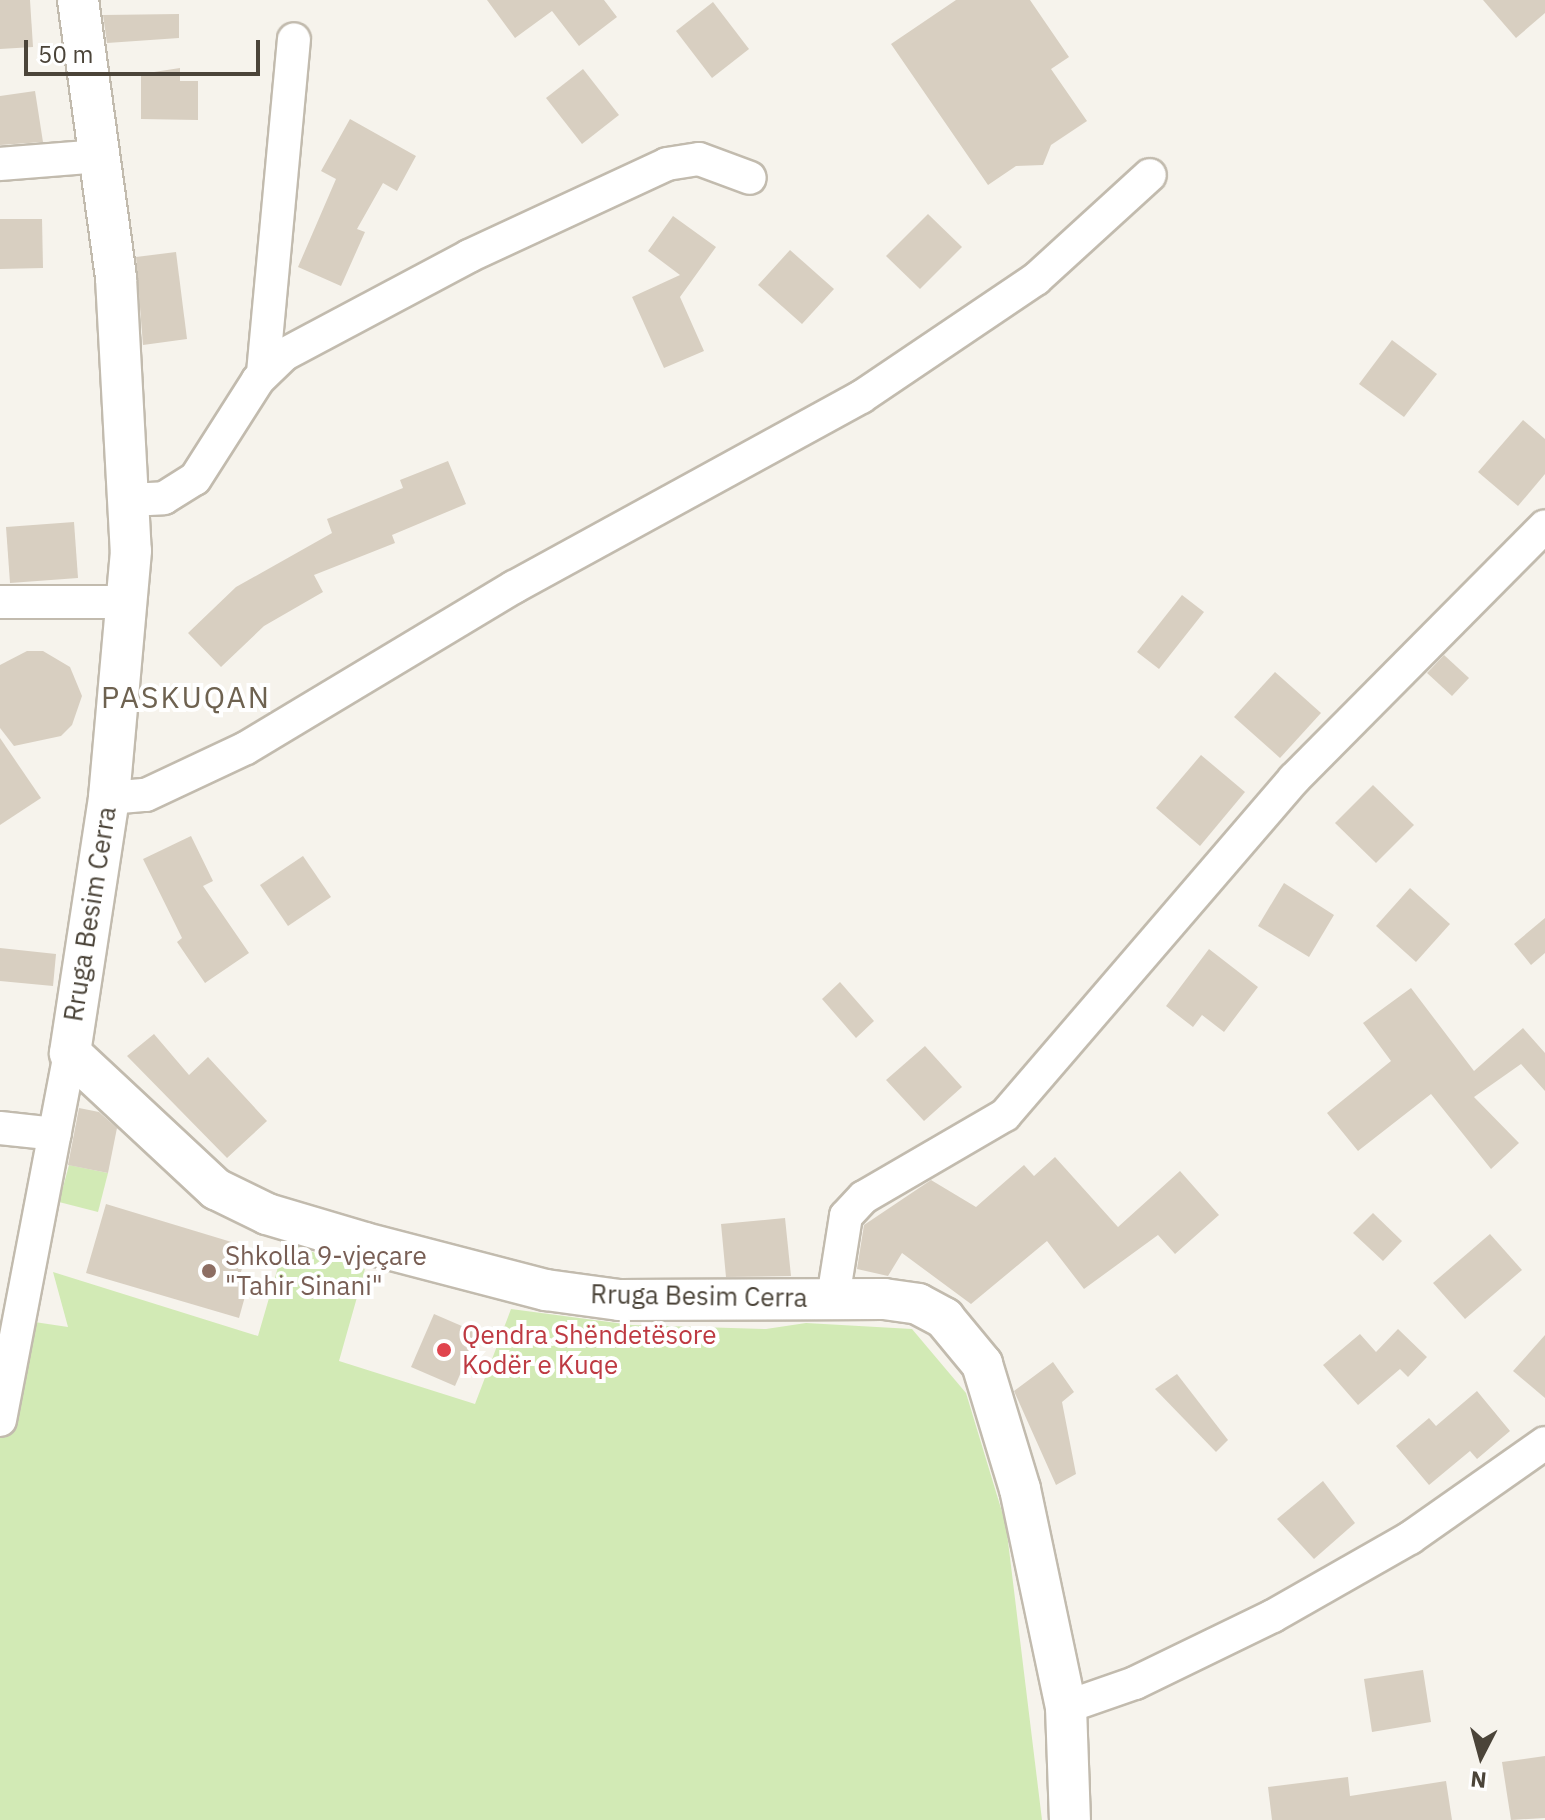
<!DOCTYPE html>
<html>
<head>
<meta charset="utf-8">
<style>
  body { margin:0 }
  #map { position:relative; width:1545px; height:1820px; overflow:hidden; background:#f6f3ec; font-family:"IBM Plex Sans",sans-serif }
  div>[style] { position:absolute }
  .green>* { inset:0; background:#d2eab5 }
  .building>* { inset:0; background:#d8cfc1 }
  .roads { filter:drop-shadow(2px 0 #c2bbae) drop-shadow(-2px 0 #c2bbae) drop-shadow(0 2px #c2bbae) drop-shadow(0 -2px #c2bbae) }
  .minor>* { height:32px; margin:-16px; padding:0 16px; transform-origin:16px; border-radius:16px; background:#fff }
  .tertiary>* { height:40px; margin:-20px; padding:0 20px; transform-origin:20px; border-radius:20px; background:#fff }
  .dots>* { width:22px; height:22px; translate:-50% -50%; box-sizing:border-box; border:4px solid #fff; border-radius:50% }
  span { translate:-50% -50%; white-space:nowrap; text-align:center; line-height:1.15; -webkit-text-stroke:8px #fff; paint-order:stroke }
  .street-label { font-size:26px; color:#4b4439 }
  .education-label { font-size:26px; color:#785e54 }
  .left { translate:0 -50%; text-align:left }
  .health-label { font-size:26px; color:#be3a42 }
  .quarter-label { font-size:30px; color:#6e6250; letter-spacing:2px }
  .north { position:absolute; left:1441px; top:1716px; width:80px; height:80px; -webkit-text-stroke:6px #fff; paint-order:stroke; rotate:186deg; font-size:22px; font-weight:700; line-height:32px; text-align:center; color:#4b4439 }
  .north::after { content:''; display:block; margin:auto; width:28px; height:36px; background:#4b4439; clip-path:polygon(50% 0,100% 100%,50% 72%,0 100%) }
  .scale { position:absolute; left:24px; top:40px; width:236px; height:36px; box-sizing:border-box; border:4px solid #4b4439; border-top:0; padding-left:10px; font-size:24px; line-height:28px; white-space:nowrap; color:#4b4439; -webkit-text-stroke:6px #fff; paint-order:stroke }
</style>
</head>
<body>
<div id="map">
  <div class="green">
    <div style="clip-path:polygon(69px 1165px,108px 1173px,98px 1212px,59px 1202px)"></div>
    <div style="clip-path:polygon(285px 1243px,365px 1269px,339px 1361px,475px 1404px,511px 1309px,632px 1325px,766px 1329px,806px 1323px,912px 1329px,966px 1393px,1006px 1525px,1042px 1820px,0 1820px,0 1420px,21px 1320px,68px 1327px,53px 1272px,258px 1336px)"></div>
  </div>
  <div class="building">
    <div style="clip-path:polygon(0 0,30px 0,33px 47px,0 49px)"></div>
    <div style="clip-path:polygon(487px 0,604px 0,617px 17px,579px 46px,552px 11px,515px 38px)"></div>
    <div style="clip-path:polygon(956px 0,1030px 0,1069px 57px,1051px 69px,1087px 121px,1051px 145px,1043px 165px,1016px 166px,988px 185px,891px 44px)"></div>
    <div style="clip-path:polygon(1483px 0,1545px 0,1545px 13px,1516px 38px)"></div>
    <div style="clip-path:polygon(713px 2px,749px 49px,712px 78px,676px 31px)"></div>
    <div style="clip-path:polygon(179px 14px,179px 38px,107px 43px,103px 15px)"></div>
    <div style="clip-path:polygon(180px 68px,180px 81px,198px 81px,198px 120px,141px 119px,141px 74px)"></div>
    <div style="clip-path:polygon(583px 69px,619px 115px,582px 144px,546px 98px)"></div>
    <div style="clip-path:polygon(35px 91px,43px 142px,0 145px,0 96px)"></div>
    <div style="clip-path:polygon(350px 119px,416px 156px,397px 191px,383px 183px,357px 229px,365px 232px,341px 286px,298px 267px,336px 179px,321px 171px)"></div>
    <div style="clip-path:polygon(928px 214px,962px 247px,920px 289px,886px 256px)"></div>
    <div style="clip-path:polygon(673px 216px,716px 247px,680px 297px,704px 351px,664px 368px,632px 297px,680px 275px,648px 251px)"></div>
    <div style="clip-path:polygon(0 219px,42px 219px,43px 268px,0 269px)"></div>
    <div style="clip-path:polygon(790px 250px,834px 289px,802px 324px,758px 285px)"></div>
    <div style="clip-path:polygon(176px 252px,187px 339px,143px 345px,136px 257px)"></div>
    <div style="clip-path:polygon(1392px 340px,1437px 374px,1404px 417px,1359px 384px)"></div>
    <div style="clip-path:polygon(1523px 420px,1545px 439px,1545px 474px,1518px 506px,1478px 472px)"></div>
    <div style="clip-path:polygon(448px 461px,466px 504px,392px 535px,395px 543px,314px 575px,323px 592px,264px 626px,221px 667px,188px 633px,236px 587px,332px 533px,327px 519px,403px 488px,400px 480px)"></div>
    <div style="clip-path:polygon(74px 522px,78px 578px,10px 583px,6px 527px)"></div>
    <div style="clip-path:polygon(1182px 595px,1204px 612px,1159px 669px,1137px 652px)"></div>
    <div style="clip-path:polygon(27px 651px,43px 651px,70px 667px,82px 696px,72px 725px,61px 736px,14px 746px,0 728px,0 665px)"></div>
    <div style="clip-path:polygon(1444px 655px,1469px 678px,1452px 696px,1427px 673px)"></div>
    <div style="clip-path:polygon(1275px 672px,1321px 713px,1280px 758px,1234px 717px)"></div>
    <div style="clip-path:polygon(0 738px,41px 798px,0 825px)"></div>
    <div style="clip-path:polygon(1201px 755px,1245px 792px,1200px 846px,1156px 808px)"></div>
    <div style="clip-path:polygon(1373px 785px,1414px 825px,1376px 863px,1335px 823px)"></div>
    <div style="clip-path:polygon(191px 836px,213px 881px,203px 886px,249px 953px,205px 983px,177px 942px,182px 938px,143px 859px)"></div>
    <div style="clip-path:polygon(303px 856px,331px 897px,288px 926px,260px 885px)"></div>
    <div style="clip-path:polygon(1284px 883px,1334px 915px,1309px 957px,1258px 926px)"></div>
    <div style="clip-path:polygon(1410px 888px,1450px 924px,1416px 962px,1376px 926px)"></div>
    <div style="clip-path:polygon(1545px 918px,1545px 953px,1531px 965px,1514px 944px)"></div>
    <div style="clip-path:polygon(0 948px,56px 954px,53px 986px,0 981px)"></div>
    <div style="clip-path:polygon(1209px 949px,1258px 987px,1224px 1032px,1202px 1015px,1193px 1027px,1166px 1006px)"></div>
    <div style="clip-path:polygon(840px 982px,874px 1021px,856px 1038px,822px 999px)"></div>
    <div style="clip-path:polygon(1411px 988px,1474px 1071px,1523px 1028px,1545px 1053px,1545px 1091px,1521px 1064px,1474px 1097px,1519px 1143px,1491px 1169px,1431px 1094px,1358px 1151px,1327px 1113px,1391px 1061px,1363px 1023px)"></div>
    <div style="clip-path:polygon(154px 1034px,189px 1075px,208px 1057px,267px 1121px,227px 1158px,127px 1056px)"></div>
    <div style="clip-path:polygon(925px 1046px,962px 1087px,924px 1121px,886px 1080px)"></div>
    <div style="clip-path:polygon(79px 1108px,99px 1112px,117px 1128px,108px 1173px,68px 1165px)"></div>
    <div style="clip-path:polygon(1055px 1157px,1118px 1227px,1180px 1171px,1219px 1215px,1175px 1254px,1158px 1235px,1084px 1289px,1047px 1241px,971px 1304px,902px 1253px,888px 1276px,857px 1269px,864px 1225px,931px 1180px,976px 1207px,1024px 1165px,1034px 1176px)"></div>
    <div style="clip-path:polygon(106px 1204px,248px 1247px,239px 1279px,249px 1282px,239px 1318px,86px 1273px)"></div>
    <div style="clip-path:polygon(1373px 1213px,1402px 1241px,1383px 1261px,1353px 1233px)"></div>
    <div style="clip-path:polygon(785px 1218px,791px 1276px,726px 1277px,721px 1224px)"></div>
    <div style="clip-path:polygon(1490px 1234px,1522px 1270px,1465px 1319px,1433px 1283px)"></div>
    <div style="clip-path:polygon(434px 1314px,478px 1333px,455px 1386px,411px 1367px)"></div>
    <div style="clip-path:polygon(1398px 1329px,1427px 1357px,1408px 1377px,1400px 1369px,1358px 1405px,1323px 1365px,1360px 1334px,1376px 1352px)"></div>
    <div style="clip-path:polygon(1545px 1335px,1545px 1398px,1513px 1371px)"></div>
    <div style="clip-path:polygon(1053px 1362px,1074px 1392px,1062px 1402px,1076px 1474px,1056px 1485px,1014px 1391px)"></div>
    <div style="clip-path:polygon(1177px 1374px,1228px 1440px,1216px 1452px,1155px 1389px)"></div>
    <div style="clip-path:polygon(1477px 1391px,1510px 1431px,1477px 1459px,1470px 1451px,1429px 1485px,1396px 1446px,1429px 1418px,1436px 1426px)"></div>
    <div style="clip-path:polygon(1323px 1481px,1355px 1523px,1314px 1559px,1277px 1519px)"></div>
    <div style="clip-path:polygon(1423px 1670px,1431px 1722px,1372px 1732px,1364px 1679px)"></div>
    <div style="clip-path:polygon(1545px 1756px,1545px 1818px,1511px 1820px,1502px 1762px)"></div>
    <div style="clip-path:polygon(1348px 1777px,1350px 1796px,1446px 1781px,1452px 1820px,1272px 1820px,1268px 1787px)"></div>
  </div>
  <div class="roads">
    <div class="minor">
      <div style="left:0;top:164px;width:100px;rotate:-4.6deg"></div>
      <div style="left:263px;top:373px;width:335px;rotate:-84.7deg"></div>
      <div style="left:129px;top:500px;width:35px;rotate:-3deg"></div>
      <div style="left:164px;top:498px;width:36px;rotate:-32deg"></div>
      <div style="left:195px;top:479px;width:117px;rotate:-57.5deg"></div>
      <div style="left:258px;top:380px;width:37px;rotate:-44deg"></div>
      <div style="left:285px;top:354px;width:208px;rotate:-28deg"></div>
      <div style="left:469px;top:256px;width:218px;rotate:-24.9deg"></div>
      <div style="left:667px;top:164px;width:32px;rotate:-9deg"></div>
      <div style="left:699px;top:159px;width:54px;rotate:20.4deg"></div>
      <div style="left:0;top:602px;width:129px"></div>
      <div style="left:109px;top:798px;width:37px;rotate:-5deg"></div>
      <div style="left:146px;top:795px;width:110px;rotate:-25.2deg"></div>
      <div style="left:246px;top:748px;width:313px;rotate:-31deg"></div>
      <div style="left:514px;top:587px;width:396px;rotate:-28.7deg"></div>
      <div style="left:861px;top:397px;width:211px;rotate:-34deg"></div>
      <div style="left:1036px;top:279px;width:154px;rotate:-42.4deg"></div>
      <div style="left:0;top:1128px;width:55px;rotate:6.2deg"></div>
      <div style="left:833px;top:1298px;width:83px;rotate:-81deg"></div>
      <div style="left:846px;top:1216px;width:26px;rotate:-47deg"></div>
      <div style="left:864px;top:1197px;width:163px;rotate:-30.2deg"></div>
      <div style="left:1005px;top:1115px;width:443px;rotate:-49.3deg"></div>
      <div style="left:1294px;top:779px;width:356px;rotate:-45.2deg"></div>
      <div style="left:0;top:1420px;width:374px;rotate:-79.2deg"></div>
      <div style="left:1066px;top:1707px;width:73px;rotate:-19.2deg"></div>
      <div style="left:1135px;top:1683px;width:153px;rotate:-25.9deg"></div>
      <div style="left:1273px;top:1616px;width:158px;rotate:-29.7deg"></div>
      <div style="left:1410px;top:1538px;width:165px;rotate:-35.1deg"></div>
    </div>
    <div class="tertiary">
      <div style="left:78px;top:0;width:281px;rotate:82.2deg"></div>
      <div style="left:116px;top:278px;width:273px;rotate:86.9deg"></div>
      <div style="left:131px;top:551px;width:248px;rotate:95.1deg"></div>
      <div style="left:109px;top:798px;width:258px;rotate:98.7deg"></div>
      <div style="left:70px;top:1053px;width:200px;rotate:43deg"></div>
      <div style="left:216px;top:1189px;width:57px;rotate:26.1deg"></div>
      <div style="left:267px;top:1214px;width:102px;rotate:16.5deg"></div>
      <div style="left:365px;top:1243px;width:187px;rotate:14.6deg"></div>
      <div style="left:546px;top:1290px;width:74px;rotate:7.8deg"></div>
      <div style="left:619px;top:1300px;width:265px;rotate:-0.2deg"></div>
      <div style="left:884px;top:1299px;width:34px;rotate:8deg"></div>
      <div style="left:918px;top:1304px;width:30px;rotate:28deg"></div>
      <div style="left:944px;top:1318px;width:60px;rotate:50.4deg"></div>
      <div style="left:982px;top:1364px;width:131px;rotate:73.1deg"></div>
      <div style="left:1020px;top:1489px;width:223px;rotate:78.1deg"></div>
      <div style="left:1066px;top:1707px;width:113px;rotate:88deg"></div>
    </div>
  </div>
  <div class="dots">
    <div style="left:209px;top:1271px;background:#8d6e63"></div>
    <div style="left:444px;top:1350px;background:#e0444e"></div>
  </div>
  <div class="street-label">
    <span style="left:90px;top:914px;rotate:-81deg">Rruga Besim Cerra</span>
    <span style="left:699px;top:1296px;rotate:1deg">Rruga Besim Cerra</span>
  </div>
  <div class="education-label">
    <span class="left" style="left:225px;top:1271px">Shkolla 9-vjeçare<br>"Tahir Sinani"</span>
  </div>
  <div class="health-label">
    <span class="left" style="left:462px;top:1350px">Qendra Shëndetësore<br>Kodër e Kuqe</span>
  </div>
  <div class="quarter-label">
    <span style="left:186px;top:697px">PASKUQAN</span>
  </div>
  <div class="north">N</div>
  <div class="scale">50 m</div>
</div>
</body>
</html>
